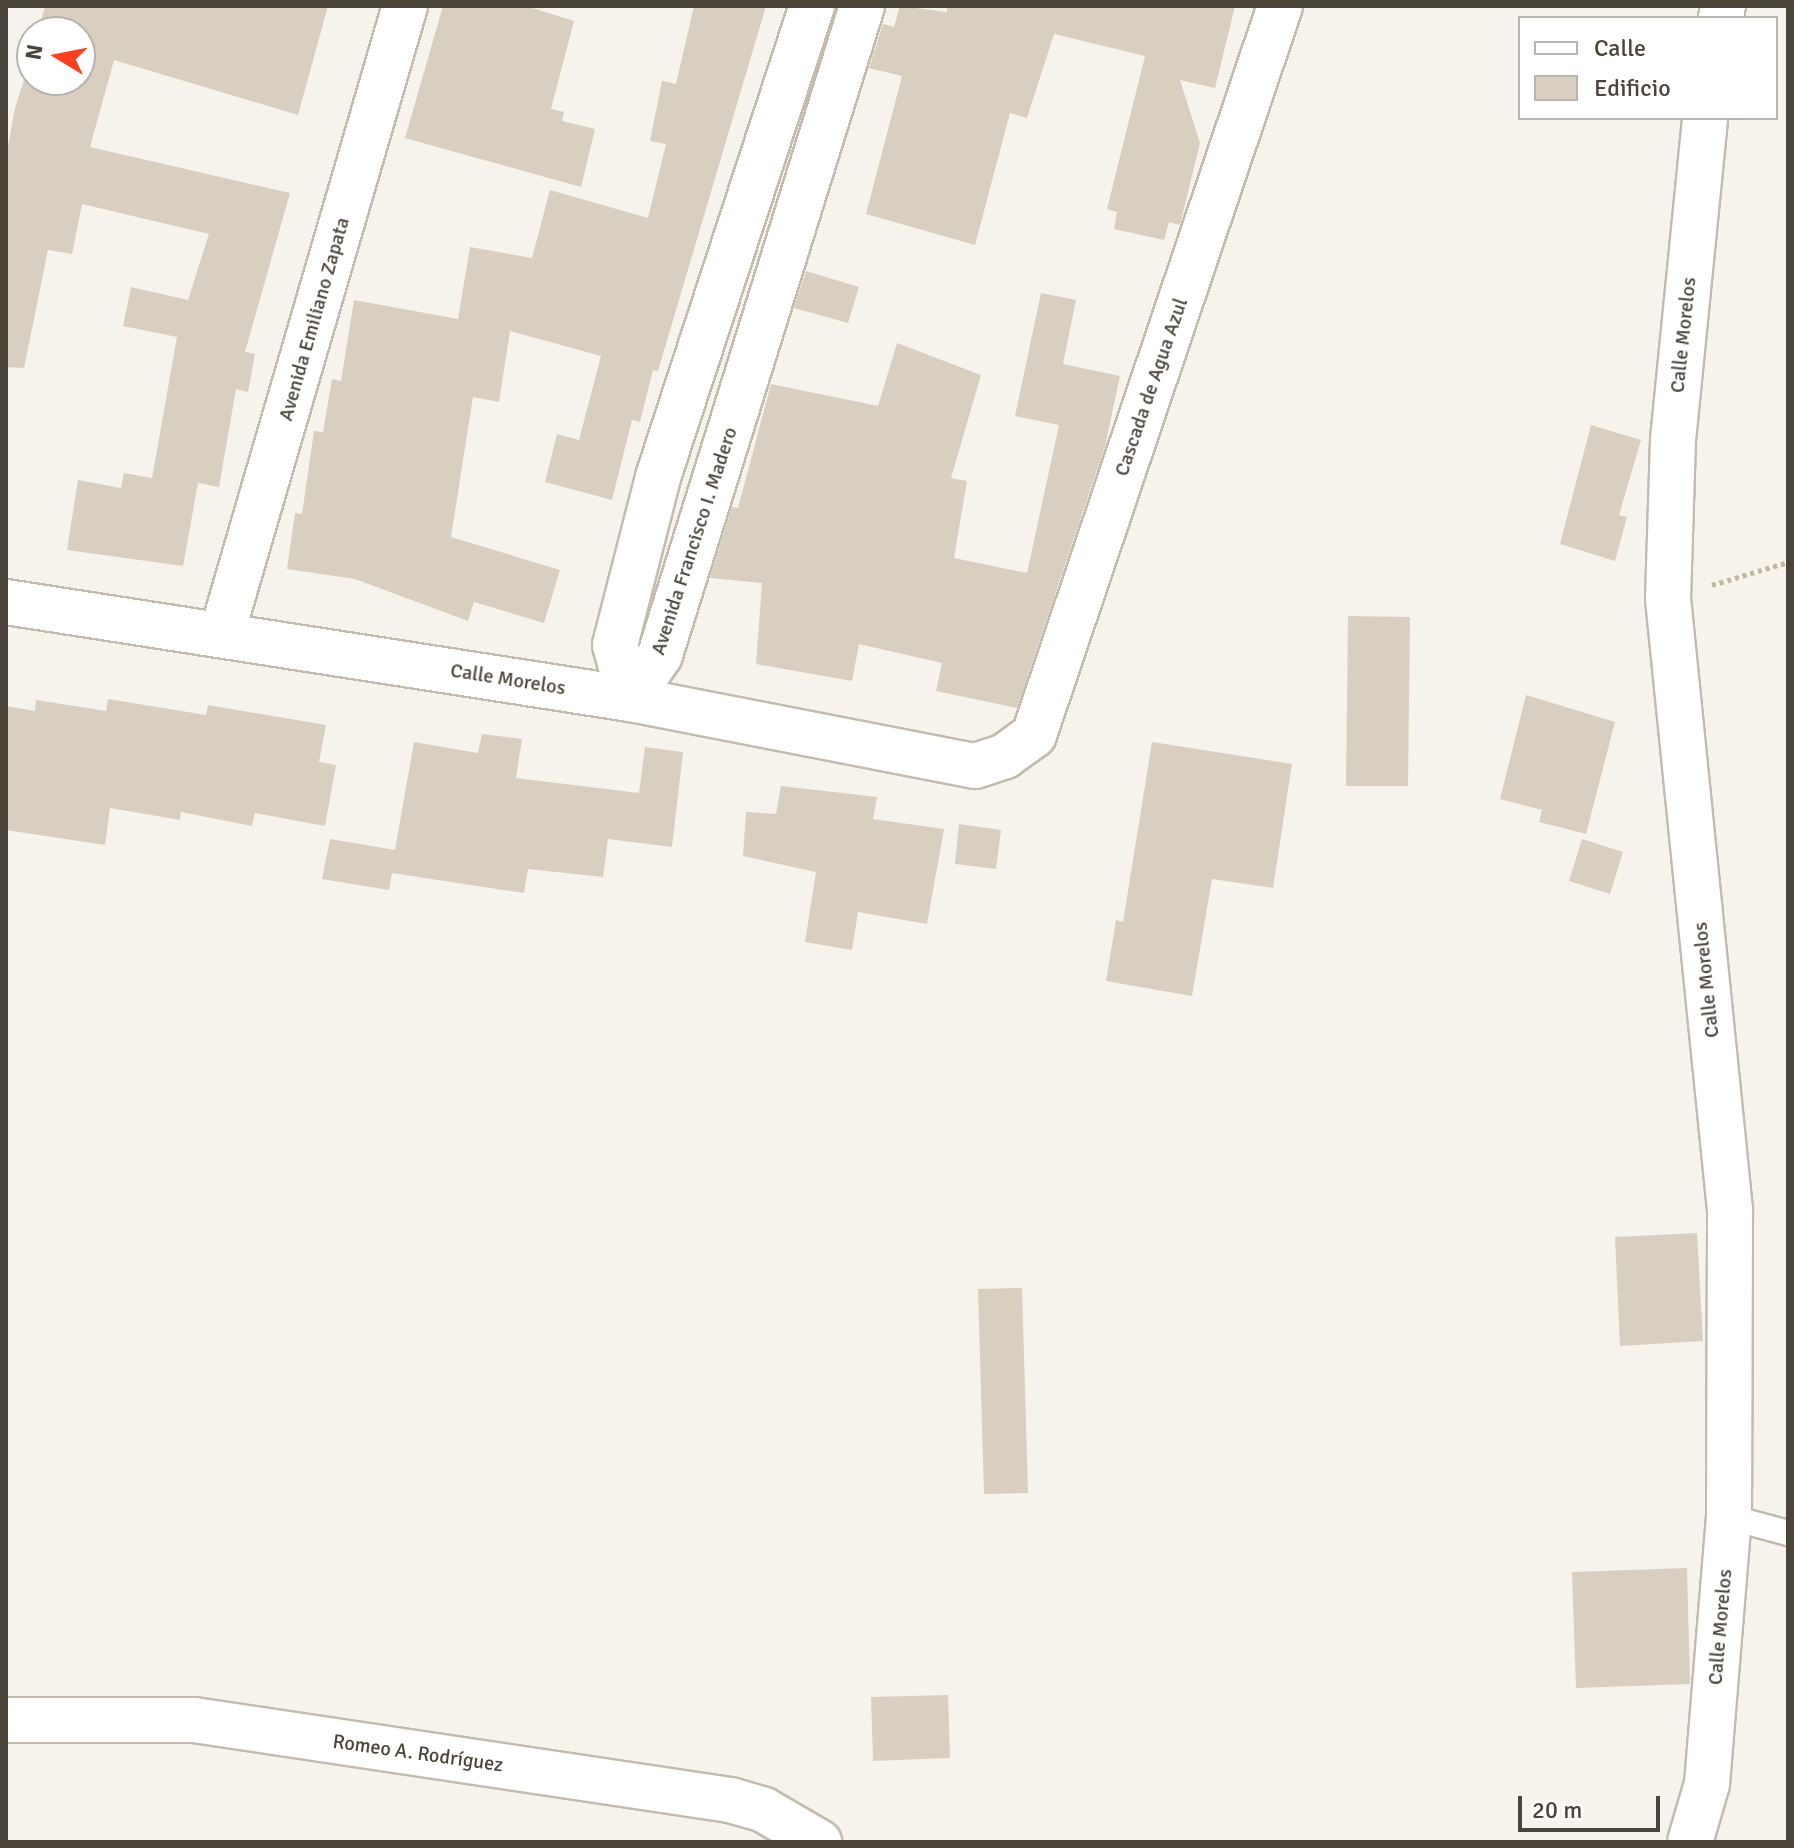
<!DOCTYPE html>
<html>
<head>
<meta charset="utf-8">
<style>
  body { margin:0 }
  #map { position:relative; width:1794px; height:1848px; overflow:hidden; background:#f6f3ec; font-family:Signika,sans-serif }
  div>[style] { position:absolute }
  .building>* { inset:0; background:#d8cfc1 }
  .path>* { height:5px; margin-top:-2.5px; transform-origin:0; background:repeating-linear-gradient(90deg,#c4b79f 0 4px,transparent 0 8px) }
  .roads { filter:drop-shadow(2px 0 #c2bbae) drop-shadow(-2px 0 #c2bbae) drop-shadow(0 2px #c2bbae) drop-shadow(0 -2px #c2bbae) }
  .service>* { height:24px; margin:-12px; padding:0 12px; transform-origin:12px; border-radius:12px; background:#fff }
  .minor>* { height:44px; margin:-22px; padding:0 22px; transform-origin:22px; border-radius:22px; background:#fff }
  span { translate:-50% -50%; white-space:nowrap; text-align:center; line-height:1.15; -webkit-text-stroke:6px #fff; paint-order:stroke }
  .street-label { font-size:20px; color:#4b4439 }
  .frame { position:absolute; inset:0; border:8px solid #4b4439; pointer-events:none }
  .legend { position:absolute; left:1518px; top:16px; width:260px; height:104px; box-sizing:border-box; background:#fff; border:2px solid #b7b4b0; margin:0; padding:10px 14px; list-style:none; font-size:24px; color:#4b4439 }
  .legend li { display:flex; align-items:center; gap:16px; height:40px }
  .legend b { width:40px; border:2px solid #b7b4b0 }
  .north { position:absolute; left:16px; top:16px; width:80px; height:80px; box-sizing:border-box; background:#fff; border:2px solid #b7b4b0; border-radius:50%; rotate:280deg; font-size:22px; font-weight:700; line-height:32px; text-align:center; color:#4b4439 }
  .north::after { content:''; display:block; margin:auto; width:28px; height:36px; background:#fc3f1d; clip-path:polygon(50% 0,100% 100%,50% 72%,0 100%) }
  .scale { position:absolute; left:1518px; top:1796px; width:142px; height:36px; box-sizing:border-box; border:4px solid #4b4439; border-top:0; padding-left:10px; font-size:24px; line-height:28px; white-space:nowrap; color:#4b4439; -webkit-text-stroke:6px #fff; paint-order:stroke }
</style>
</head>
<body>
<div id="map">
  <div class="building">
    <div style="clip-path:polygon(45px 6px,328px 6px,298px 115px,114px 60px,90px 147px,290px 193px,245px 352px,255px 354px,248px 392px,236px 389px,219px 487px,198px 483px,183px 566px,67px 550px,78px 480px,121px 488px,124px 473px,152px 478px,177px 337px,123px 326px,131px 287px,188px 300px,209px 234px,82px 204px,72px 254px,48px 250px,24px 368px,6px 367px,6px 157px,15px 108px,32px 55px,32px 80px,80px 80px,80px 32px,38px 32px)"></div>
    <div style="clip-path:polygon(443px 6px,526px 6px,574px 21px,551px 109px,564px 112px,562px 121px,595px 129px,581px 187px,405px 138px)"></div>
    <div style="clip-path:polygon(694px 6px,766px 6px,658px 371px,653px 370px,640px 422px,632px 420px,612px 500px,545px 482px,557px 434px,579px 440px,601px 356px,510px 331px,499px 402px,473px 397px,451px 537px,560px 570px,544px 623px,474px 602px,468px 621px,355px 579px,287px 569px,295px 513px,302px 514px,314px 431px,323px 432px,332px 379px,341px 381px,354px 300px,458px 319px,470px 247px,532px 258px,550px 190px,648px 218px,666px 144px,650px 141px,662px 81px,676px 84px)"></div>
    <div style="clip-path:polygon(900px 6px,947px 12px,947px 6px,1235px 6px,1215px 88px,1180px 80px,1200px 143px,1180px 225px,1169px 222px,1164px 240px,1114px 229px,1117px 212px,1107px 209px,1145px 56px,1054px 34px,1027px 118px,1010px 113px,975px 245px,866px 214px,902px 76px,869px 68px,883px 24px,894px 27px)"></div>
    <div style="clip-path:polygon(806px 271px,859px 287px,848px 323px,794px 308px)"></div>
    <div style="clip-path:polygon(1041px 293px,1076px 300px,1063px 364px,1120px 376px,1105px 446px,1017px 708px,936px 691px,942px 663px,859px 644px,852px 681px,756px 664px,762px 583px,710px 578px,732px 507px,738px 508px,771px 384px,878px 406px,897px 343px,981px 375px,951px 478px,967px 481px,954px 558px,1027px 573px,1059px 425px,1015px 416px)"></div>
    <div style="clip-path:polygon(1591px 425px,1641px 440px,1619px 515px,1627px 517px,1615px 561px,1560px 544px)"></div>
    <div style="clip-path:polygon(1348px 616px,1410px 617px,1408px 786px,1346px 786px)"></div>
    <div style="clip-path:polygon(1526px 695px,1615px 722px,1586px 834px,1539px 822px,1542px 810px,1500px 799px)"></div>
    <div style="clip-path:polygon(108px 699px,206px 715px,208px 705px,326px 725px,319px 762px,336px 765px,325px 826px,255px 813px,252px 826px,181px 812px,180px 820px,110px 808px,105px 845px,6px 830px,6px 706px,35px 711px,36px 700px,106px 711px)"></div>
    <div style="clip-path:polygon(482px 734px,522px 739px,516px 778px,639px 793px,645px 747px,683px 752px,672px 847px,608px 839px,603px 877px,528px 869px,524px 893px,392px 873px,389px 890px,322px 879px,330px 839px,395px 850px,414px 742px,478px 753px)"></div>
    <div style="clip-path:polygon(1152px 742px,1292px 764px,1273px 888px,1212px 879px,1192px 996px,1106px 981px,1116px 920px,1123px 922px)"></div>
    <div style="clip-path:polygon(781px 786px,877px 797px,873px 819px,944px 829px,927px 924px,858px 912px,852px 950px,805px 942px,816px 872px,743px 856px,746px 812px,776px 814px)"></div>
    <div style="clip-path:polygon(959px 824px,1001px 830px,996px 869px,955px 864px)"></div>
    <div style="clip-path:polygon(1582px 839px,1623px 852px,1610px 894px,1569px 881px)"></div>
    <div style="clip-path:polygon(1697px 1233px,1703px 1341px,1620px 1346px,1615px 1237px)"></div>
    <div style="clip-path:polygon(1022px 1288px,1028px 1493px,984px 1494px,978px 1289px)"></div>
    <div style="clip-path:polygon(1687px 1568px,1690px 1684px,1576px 1688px,1572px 1572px)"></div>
    <div style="clip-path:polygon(948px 1695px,950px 1758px,873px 1761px,871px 1697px)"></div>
  </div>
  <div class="path">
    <div style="left:1712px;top:585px;width:79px;rotate:-16.8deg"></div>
  </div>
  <div class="roads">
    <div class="service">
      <div style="left:1729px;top:1517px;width:61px;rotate:15.2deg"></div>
    </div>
    <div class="minor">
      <div style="left:1721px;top:18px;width:12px;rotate:-81deg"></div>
      <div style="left:6px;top:602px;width:631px;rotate:8.84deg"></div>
      <div style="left:630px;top:699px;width:351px;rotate:11deg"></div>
      <div style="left:975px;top:766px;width:32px;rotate:-18deg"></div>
      <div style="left:1005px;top:756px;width:36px;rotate:-36deg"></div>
      <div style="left:1034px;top:735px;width:769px;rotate:-71.35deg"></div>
      <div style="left:222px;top:633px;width:653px;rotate:-73.73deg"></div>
      <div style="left:630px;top:699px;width:53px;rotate:-55.7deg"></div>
      <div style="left:660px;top:655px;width:680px;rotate:-72.71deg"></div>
      <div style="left:630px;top:699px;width:56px;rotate:-105.5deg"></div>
      <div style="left:615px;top:645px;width:177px;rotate:-75.6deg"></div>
      <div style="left:659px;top:474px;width:492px;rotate:-71.9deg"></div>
      <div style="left:6px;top:1720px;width:188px"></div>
      <div style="left:194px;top:1720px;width:542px;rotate:8.49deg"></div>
      <div style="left:730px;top:1800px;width:35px;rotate:16deg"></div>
      <div style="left:764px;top:1810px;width:64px;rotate:30.2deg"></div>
      <div style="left:1690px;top:1842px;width:60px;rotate:-73.7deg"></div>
      <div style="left:1707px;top:1784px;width:268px;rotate:-85.3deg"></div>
      <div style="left:1729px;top:1517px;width:307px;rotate:-89.8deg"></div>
      <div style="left:1730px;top:1210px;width:614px;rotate:-95.79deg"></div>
      <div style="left:1668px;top:599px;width:159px;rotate:-88.2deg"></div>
      <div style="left:1673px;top:440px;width:324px;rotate:-84.3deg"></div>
    </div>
  </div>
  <div class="street-label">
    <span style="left:314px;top:319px;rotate:-74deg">Avenida Emiliano Zapata</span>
    <span style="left:1683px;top:335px;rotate:-84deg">Calle Morelos</span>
    <span style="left:1151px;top:387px;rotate:-71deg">Cascada de Agua Azul</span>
    <span style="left:694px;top:541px;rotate:-72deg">Avenida Francisco I. Madero</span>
    <span style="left:508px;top:679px;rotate:9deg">Calle Morelos</span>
    <span style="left:1706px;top:980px;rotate:-96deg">Calle Morelos</span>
    <span style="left:1720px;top:1627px;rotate:-85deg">Calle Morelos</span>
    <span style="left:418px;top:1753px;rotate:8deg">Romeo A. Rodríguez</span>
  </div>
  <div class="frame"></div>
  <ul class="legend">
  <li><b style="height:10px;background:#fff"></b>Calle</li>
  <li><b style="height:22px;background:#d8cfc1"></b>Edificio</li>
  </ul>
  <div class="north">N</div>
  <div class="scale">20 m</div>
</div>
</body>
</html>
